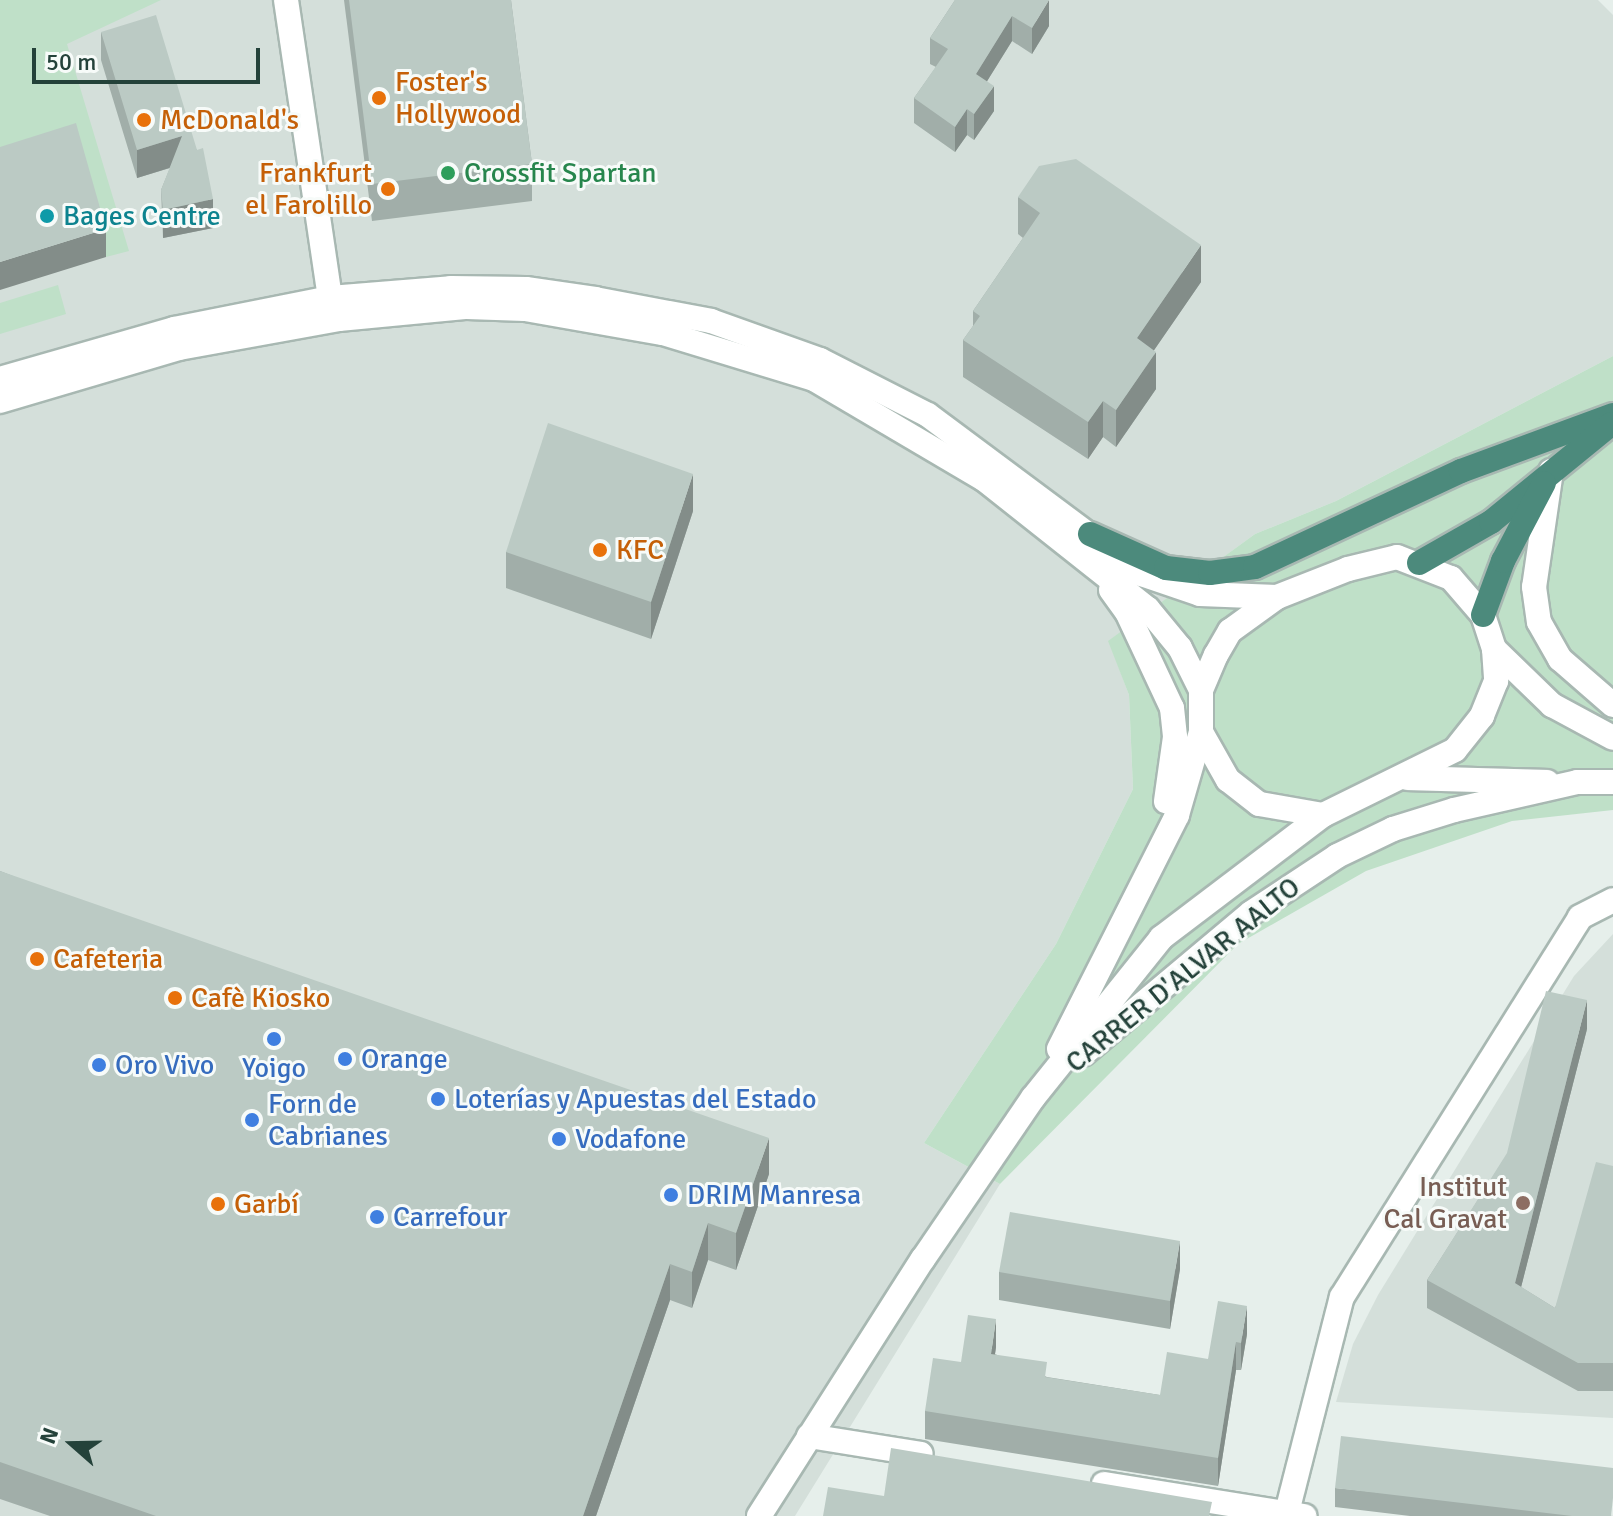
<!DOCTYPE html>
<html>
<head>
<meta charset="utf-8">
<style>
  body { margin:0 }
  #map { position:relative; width:1613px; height:1516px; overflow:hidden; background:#e6efeb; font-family:Signika,sans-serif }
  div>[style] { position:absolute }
  .built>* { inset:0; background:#d4dfda }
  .green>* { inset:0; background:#bfe0c8 }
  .roads { filter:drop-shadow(2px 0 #a8b8b2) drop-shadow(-2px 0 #a8b8b2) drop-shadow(0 2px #a8b8b2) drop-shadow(0 -2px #a8b8b2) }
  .minor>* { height:24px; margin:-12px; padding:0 12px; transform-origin:12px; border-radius:12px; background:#fff }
  .tertiary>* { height:24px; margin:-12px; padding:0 12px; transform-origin:12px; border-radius:12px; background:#fff }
  .trunk>* { height:24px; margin:-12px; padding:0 12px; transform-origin:12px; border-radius:12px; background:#4c8a7c }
  .wall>* { inset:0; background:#a1aea9 }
  .shaded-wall>* { inset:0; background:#838d89 }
  .building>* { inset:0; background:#bbcac4 }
  .dots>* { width:22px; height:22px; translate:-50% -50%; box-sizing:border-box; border:4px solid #f7fbf9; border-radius:50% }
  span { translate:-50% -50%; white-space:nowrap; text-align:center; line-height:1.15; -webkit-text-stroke:6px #f7fbf9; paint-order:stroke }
  .food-label { font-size:28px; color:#c56008 }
  .left { translate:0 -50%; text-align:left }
  .right { translate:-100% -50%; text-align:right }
  .leisure-label { font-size:28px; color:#27864d }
  .culture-label { font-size:28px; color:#0d838f }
  .street-label { font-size:28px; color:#24423a }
  .shop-label { font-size:28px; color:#366cbe }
  .education-label { font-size:28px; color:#785e54 }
  .north { position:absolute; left:32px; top:1404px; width:80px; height:80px; -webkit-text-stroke:6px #f7fbf9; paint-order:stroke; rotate:290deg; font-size:22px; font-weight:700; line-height:32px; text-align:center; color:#24423a }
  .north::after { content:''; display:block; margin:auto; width:28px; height:36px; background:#24423a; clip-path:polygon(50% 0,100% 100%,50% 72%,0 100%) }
  .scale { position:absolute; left:32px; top:48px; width:228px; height:36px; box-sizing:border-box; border:4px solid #24423a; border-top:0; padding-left:10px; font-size:24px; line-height:28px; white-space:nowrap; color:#24423a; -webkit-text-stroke:6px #f7fbf9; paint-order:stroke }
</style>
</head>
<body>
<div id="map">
  <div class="built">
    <div style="clip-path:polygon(0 0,1598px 0,1613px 15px,1613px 356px,1336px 501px,1255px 534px,1109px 641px,1129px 695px,1133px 789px,1056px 944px,924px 1143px,1000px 1184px,795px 1516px,0 1516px)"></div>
    <div style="clip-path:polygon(1613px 934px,1613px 1418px,1336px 1402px,1353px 1344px,1378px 1295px,1574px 976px)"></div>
  </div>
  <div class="green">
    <div style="clip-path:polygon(0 0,161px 0,67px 44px,129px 251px,106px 257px,75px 151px,0 175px)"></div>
    <div style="clip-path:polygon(58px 285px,66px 314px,0 334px,0 303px)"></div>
    <div style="clip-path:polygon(1613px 356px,1613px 810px,1512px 821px,1366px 871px,1238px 944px,1000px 1184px,924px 1143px,1056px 944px,1133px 789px,1129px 695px,1108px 641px,1255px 534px,1336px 501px)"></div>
  </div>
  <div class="roads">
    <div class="minor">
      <div style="left:286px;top:0;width:301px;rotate:81.6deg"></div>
      <div style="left:809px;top:1436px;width:113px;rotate:9.1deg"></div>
      <div style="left:1104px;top:1484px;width:203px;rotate:9.1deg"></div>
      <div style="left:1286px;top:1516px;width:226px;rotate:-75.7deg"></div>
      <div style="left:1342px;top:1297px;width:448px;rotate:-57.9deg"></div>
      <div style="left:1580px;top:917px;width:37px;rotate:-27deg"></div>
    </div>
    <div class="tertiary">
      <div style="left:0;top:379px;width:181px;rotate:-16deg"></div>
      <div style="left:174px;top:329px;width:159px;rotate:-11.2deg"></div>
      <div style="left:330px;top:298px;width:121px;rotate:-4.7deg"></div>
      <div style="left:451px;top:288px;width:75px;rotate:0.8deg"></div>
      <div style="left:526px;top:289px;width:70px;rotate:8.2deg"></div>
      <div style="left:595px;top:299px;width:118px;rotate:10.7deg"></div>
      <div style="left:711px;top:321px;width:116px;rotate:19.7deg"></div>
      <div style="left:820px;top:360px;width:121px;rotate:27deg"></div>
      <div style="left:928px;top:415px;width:266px;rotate:36.7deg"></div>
      <div style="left:1141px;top:574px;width:62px;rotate:18.7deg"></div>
      <div style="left:1200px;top:594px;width:77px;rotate:2.2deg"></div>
      <div style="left:0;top:401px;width:187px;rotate:-16.5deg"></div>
      <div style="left:179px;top:348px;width:163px;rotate:-10.3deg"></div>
      <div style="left:339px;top:319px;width:129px;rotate:-5.4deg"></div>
      <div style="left:467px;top:307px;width:58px;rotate:2deg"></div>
      <div style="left:525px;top:309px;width:140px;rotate:9.9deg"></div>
      <div style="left:663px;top:333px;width:158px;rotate:16.9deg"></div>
      <div style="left:814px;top:379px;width:197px;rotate:30.5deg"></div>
      <div style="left:984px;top:479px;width:209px;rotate:38.4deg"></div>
      <div style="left:1148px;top:609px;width:50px;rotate:50.6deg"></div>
      <div style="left:1180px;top:648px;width:47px;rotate:63.4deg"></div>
      <div style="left:1551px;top:471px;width:117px;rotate:98.3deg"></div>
      <div style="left:1534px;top:587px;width:35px;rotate:82deg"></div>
      <div style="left:1539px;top:622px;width:43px;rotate:60.4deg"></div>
      <div style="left:1560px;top:659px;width:70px;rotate:41deg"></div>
      <div style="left:1397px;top:557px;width:58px;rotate:21.3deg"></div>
      <div style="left:1451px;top:578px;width:49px;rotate:49.1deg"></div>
      <div style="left:1483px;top:615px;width:36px;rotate:72deg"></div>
      <div style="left:1494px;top:649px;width:32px;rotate:86deg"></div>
      <div style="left:1496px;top:681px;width:38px;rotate:112deg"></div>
      <div style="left:1482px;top:716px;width:43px;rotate:128.5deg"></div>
      <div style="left:1455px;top:750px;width:147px;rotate:153.8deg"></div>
      <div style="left:1323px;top:815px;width:65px;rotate:-170.2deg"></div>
      <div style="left:1259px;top:804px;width:39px;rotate:-142deg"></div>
      <div style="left:1228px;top:780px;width:55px;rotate:-119.4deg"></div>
      <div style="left:1201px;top:732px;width:42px;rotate:-90deg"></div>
      <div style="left:1201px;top:690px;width:38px;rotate:-67deg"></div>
      <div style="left:1216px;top:655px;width:28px;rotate:-60deg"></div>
      <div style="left:1230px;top:631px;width:58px;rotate:-35.9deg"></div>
      <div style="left:1277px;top:597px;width:76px;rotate:-21.5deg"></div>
      <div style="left:1348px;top:569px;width:50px;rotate:-13.8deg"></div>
      <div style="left:1111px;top:590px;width:27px;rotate:54deg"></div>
      <div style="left:1127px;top:612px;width:106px;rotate:64.9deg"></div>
      <div style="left:1172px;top:708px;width:29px;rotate:84deg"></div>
      <div style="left:1175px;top:737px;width:65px;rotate:98deg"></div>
      <div style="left:1494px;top:649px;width:81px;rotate:44deg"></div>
      <div style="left:1552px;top:705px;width:69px;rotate:28.4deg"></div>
      <div style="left:1408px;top:778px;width:139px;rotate:1.6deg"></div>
      <div style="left:1059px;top:1049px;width:262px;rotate:-63.2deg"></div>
      <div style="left:1177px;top:815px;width:86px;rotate:-73.9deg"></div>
      <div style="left:1083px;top:1054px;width:219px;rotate:-40deg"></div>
      <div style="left:1251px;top:913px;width:103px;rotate:-33.5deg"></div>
      <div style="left:1337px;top:856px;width:62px;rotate:-25.7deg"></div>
      <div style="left:1393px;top:829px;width:64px;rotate:-17.3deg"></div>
      <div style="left:1454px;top:810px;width:126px;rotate:-12.8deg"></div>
      <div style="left:1577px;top:782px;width:36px"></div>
      <div style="left:759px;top:1516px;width:305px;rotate:-57.5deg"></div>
      <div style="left:923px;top:1259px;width:195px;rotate:-55.7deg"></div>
      <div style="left:1033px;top:1098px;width:205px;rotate:-51.3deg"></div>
      <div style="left:1161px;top:938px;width:203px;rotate:-37.2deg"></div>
    </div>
    <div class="trunk">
      <div style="left:1090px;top:534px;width:83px;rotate:24.1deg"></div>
      <div style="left:1166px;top:568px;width:44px;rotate:6.5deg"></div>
      <div style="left:1210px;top:573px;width:45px;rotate:-7.6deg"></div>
      <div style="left:1255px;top:567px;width:227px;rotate:-25deg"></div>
      <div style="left:1461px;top:471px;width:162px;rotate:-20.2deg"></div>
      <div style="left:1419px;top:563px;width:83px;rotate:-29.7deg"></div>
      <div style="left:1491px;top:522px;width:155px;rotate:-39.2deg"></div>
      <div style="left:1483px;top:615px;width:58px;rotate:-69.7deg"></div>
      <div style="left:1503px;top:561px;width:88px;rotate:-62.3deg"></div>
    </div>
  </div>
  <div class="wall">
    <div style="clip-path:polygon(344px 0,511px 0,532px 164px,532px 201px,372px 221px)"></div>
    <div style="clip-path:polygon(955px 0,1049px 26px,1032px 54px,1012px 41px,987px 81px,994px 111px,974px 140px,967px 135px,955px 152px,914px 123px,914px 98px,936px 67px,930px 64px,930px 38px)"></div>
    <div style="clip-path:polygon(101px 32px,197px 150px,213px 228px,163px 238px,161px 190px,170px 168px,137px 178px,101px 60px)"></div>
    <div style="clip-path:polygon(1018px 197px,1201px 282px,1154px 350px,1156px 389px,1116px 447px,1103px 437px,1088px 459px,963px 377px,963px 340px,973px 326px,973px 311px,1023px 238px,1018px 234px)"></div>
    <div style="clip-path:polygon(693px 511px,651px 639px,506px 588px,506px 552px)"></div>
    <div style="clip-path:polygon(0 871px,769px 1174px,736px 1270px,708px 1260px,692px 1308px,670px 1300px,596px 1516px,50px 1516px,0 1499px)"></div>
    <div style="clip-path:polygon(1587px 1029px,1521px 1287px,1555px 1308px,1613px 1166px,1613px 1391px,1578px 1391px,1427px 1308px,1427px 1280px)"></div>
    <div style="clip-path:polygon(1180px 1269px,1170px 1329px,999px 1300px,999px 1272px)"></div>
    <div style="clip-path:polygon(1247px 1334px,1241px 1370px,1236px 1370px,1218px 1486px,925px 1439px,925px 1411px,961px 1362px,996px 1347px,995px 1354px,1047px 1377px,1160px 1395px,1208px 1359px)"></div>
    <div style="clip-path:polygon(1335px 1488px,1613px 1516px,1410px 1516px,1335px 1507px)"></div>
  </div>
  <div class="shaded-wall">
    <div style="clip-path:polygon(1049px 0,1049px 26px,1032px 54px,1032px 28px)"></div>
    <div style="clip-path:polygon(1012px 16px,1012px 41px,976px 99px,976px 74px)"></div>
    <div style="clip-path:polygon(994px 86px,994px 111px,974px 140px,974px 114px)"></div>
    <div style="clip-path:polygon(967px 109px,967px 135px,955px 152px,955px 127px)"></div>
    <div style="clip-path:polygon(182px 136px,182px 164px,137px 178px,137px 150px)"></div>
    <div style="clip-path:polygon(213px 199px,213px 228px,163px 238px,163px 210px)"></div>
    <div style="clip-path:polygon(106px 229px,106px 257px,0 290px,0 262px)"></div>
    <div style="clip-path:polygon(1201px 245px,1201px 282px,1137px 375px,1137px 338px)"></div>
    <div style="clip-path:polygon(1156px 352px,1156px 389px,1116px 447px,1116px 410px)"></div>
    <div style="clip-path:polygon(1103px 401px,1103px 437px,1088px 459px,1088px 422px)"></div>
    <div style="clip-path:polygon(693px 474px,693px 511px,651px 639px,651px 602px)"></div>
    <div style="clip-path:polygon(1587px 1000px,1587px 1029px,1515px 1311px,1515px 1283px)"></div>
    <div style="clip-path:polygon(769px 1138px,769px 1174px,736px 1270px,736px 1233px)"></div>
    <div style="clip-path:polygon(708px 1223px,708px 1260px,692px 1308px,692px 1272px)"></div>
    <div style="clip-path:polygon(1180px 1241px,1180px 1269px,1170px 1329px,1170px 1301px)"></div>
    <div style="clip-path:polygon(670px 1264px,670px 1300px,596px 1516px,583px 1516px)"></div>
    <div style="clip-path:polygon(1247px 1306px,1247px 1334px,1241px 1370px,1241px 1343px)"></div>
    <div style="clip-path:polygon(996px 1319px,996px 1347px,991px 1381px,991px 1354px)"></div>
    <div style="clip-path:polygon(1236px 1342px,1236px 1370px,1218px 1486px,1218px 1458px)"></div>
  </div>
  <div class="building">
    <div style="clip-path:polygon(349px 0,511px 0,532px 164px,372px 184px)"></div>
    <div style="clip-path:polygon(955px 0,1049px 0,1032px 28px,1012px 16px,976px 74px,994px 86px,974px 114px,967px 109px,955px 127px,914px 98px,948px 49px,930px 38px)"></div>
    <div style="clip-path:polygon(156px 15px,197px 150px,203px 148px,213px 199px,163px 210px,161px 190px,182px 136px,137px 150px,101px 32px)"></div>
    <div style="clip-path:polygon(76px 123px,106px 229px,0 262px,0 147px)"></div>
    <div style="clip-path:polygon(1076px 159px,1201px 245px,1137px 338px,1156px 352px,1116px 410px,1103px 401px,1088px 422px,963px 340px,980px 316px,973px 311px,1040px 213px,1018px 197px,1039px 166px)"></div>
    <div style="clip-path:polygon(548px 423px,693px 474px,651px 602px,506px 552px)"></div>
    <div style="clip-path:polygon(0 871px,769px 1138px,736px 1233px,708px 1223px,692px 1272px,670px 1264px,583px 1516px,156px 1516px,0 1462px)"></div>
    <div style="clip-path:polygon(1546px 991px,1587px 1000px,1515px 1283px,1555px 1308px,1596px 1162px,1613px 1166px,1613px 1363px,1578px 1363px,1427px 1280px,1507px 1153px)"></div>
    <div style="clip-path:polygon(1010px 1212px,1180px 1241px,1170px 1301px,999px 1272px)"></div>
    <div style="clip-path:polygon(1218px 1301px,1247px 1306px,1241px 1343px,1236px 1342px,1218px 1458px,925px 1411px,933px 1358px,961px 1362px,968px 1315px,996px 1319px,991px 1354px,1047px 1362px,1045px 1377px,1160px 1395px,1167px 1352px,1208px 1359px)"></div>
    <div style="clip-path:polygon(1341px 1436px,1613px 1468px,1613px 1498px,1611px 1516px,1572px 1516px,1335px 1488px)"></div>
    <div style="clip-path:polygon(891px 1448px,1212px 1502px,1209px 1516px,823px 1516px,828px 1487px,884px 1496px)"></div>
  </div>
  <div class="dots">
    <div style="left:379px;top:98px;background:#e8710a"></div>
    <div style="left:144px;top:120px;background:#e8710a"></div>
    <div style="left:448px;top:173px;background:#2e9e5b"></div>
    <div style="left:388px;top:189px;background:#e8710a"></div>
    <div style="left:47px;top:216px;background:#0f9aa8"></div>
    <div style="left:600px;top:550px;background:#e8710a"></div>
    <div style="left:37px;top:959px;background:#e8710a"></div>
    <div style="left:175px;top:998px;background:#e8710a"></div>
    <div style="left:274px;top:1039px;background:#3f7fe0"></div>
    <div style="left:345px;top:1059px;background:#3f7fe0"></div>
    <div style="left:99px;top:1065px;background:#3f7fe0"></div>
    <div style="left:438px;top:1099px;background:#3f7fe0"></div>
    <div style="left:252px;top:1120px;background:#3f7fe0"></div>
    <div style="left:559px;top:1139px;background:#3f7fe0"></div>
    <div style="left:671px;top:1195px;background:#3f7fe0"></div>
    <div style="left:1523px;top:1203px;background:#8d6e63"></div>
    <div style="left:218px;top:1204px;background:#e8710a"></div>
    <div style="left:377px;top:1217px;background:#3f7fe0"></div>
  </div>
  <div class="food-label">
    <span class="left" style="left:395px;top:98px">Foster's<br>Hollywood</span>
    <span class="left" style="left:160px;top:120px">McDonald's</span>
    <span class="right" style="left:372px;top:189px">Frankfurt<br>el Farolillo</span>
    <span class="left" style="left:616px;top:550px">KFC</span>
    <span class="left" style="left:53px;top:959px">Cafeteria</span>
    <span class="left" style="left:191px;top:998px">Cafè Kiosko</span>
    <span class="left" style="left:234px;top:1204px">Garbí</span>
  </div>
  <div class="leisure-label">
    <span class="left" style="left:464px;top:173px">Crossfit Spartan</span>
  </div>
  <div class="culture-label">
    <span class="left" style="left:63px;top:216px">Bages Centre</span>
  </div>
  <div class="street-label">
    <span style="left:1183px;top:975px;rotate:-39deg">CARRER D'ALVAR AALTO</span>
  </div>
  <div class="shop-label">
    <span class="left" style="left:361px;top:1059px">Orange</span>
    <span class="left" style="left:115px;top:1065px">Oro Vivo</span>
    <span style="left:274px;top:1068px">Yoigo</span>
    <span class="left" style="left:454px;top:1099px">Loterías y Apuestas del Estado</span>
    <span class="left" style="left:268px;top:1120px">Forn de<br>Cabrianes</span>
    <span class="left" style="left:575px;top:1139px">Vodafone</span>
    <span class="left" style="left:687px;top:1195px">DRIM Manresa</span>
    <span class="left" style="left:393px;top:1217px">Carrefour</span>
  </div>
  <div class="education-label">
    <span class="right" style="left:1507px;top:1203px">Institut<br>Cal Gravat</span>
  </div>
  <div class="north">N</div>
  <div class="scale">50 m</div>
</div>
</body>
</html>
